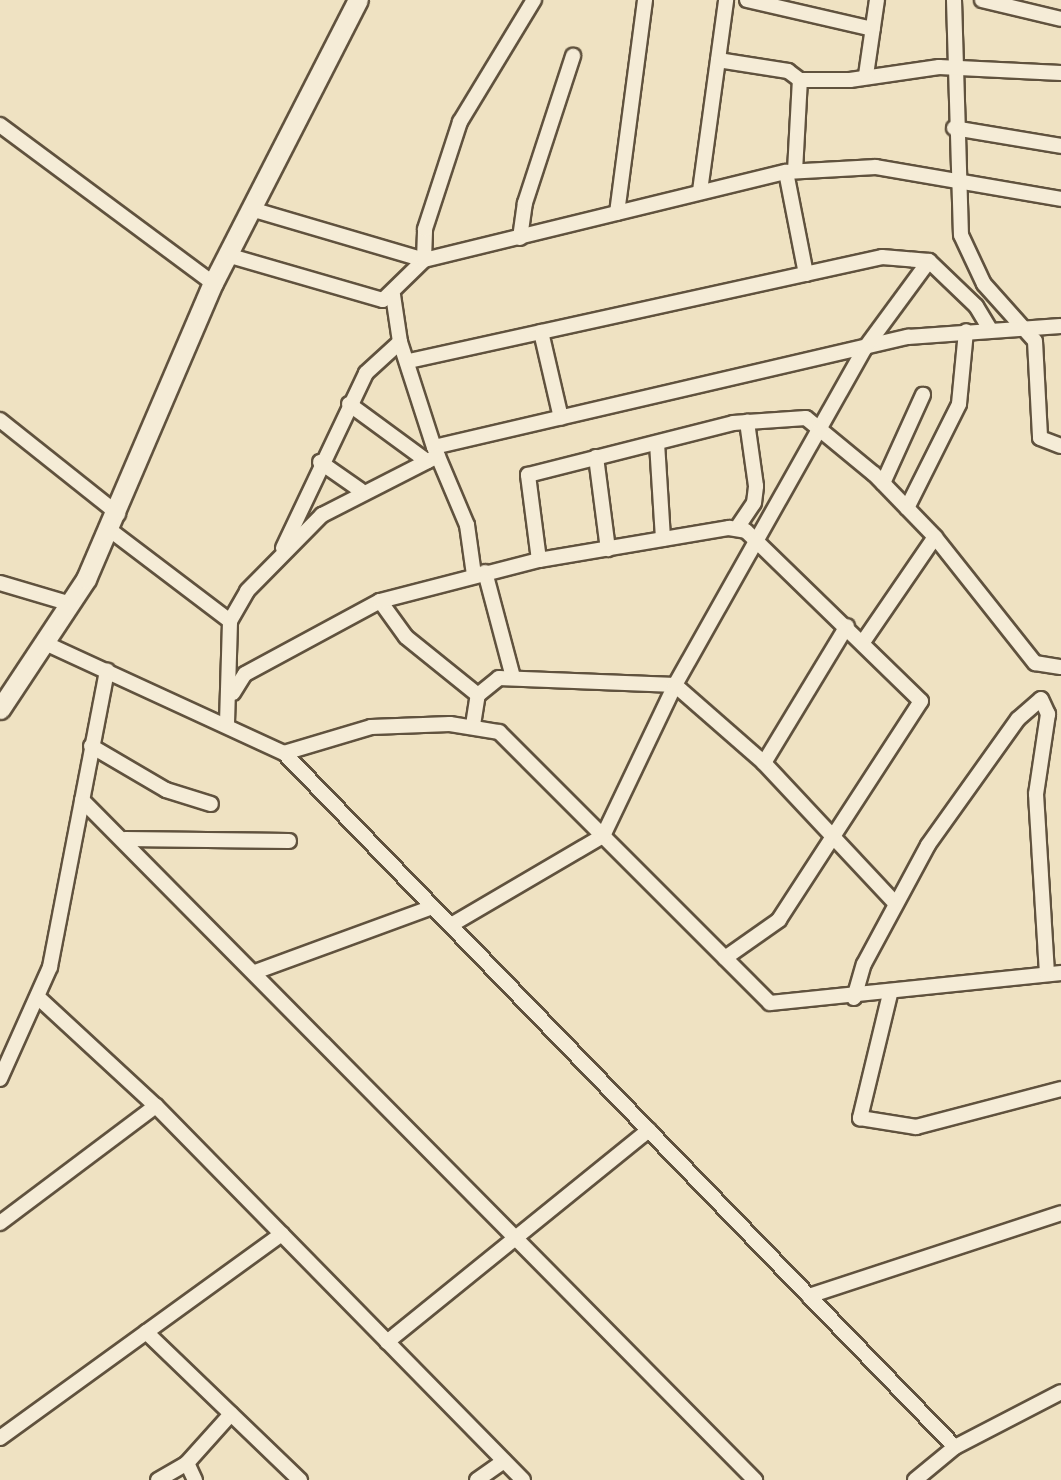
<!DOCTYPE html>
<html>
<head>
<meta charset="utf-8">
<style>
  body { margin:0 }
  #map { position:relative; width:1061px; height:1480px; overflow:hidden; background:#efe2c2; font-family:"Libre Caslon Text",serif }
  div>[style] { position:absolute }
  .roads { filter:drop-shadow(2px 0 #60523e) drop-shadow(-2px 0 #60523e) drop-shadow(0 2px #60523e) drop-shadow(0 -2px #60523e) }
  .street>* { height:14px; margin:-7px; padding:0 7px; transform-origin:7px; border-radius:7px; background:#f5ecd7 }
  .secondary>* { height:19px; margin:-9.5px; padding:0 9.5px; transform-origin:9.5px; border-radius:9.5px; background:#f5ecd7 }
  span { translate:-50% -50%; white-space:nowrap; text-align:center; line-height:1.15; -webkit-text-stroke:5px #f5ecd7; paint-order:stroke }
</style>
</head>
<body>
<div id="map">
  <div class="roads">
    <div class="street">
      <div style="left:747px;top:0;width:129px;rotate:13deg"></div>
      <div style="left:954px;top:0;width:235px;rotate:88.3deg"></div>
      <div style="left:961px;top:235px;width:54px;rotate:64.9deg"></div>
      <div style="left:984px;top:284px;width:76px;rotate:48.2deg"></div>
      <div style="left:1035px;top:341px;width:97px;rotate:87deg"></div>
      <div style="left:1040px;top:438px;width:22px;rotate:21deg"></div>
      <div style="left:982px;top:0;width:81px;rotate:13.5deg"></div>
      <div style="left:718px;top:60px;width:71px;rotate:8.9deg"></div>
      <div style="left:788px;top:71px;width:15px;rotate:37deg"></div>
      <div style="left:800px;top:80px;width:50px"></div>
      <div style="left:850px;top:80px;width:90px;rotate:-8.3deg"></div>
      <div style="left:939px;top:67px;width:122px;rotate:2.8deg"></div>
      <div style="left:866px;top:75px;width:76px;rotate:-81.7deg"></div>
      <div style="left:0;top:125px;width:265px;rotate:36.6deg"></div>
      <div style="left:954px;top:128px;width:109px;rotate:9.5deg"></div>
      <div style="left:795px;top:171px;width:91px;rotate:-86.9deg"></div>
      <div style="left:786px;top:172px;width:104px;rotate:78.9deg"></div>
      <div style="left:700px;top:191px;width:193px;rotate:-82.2deg"></div>
      <div style="left:251px;top:209px;width:180px;rotate:16.4deg"></div>
      <div style="left:617px;top:213px;width:215px;rotate:-82.5deg"></div>
      <div style="left:520px;top:238px;width:35px;rotate:-82deg"></div>
      <div style="left:525px;top:203px;width:155px;rotate:-71.9deg"></div>
      <div style="left:227px;top:255px;width:162px;rotate:16.1deg"></div>
      <div style="left:383px;top:300px;width:57px;rotate:-44.3deg"></div>
      <div style="left:424px;top:260px;width:373px;rotate:-13.7deg"></div>
      <div style="left:786px;top:172px;width:90px;rotate:-3.2deg"></div>
      <div style="left:876px;top:167px;width:188px;rotate:9.8deg"></div>
      <div style="left:424px;top:260px;width:31px;rotate:-88deg"></div>
      <div style="left:425px;top:229px;width:113px;rotate:-71.9deg"></div>
      <div style="left:460px;top:122px;width:143px;rotate:-58.8deg"></div>
      <div style="left:393px;top:295px;width:48px;rotate:81.5deg"></div>
      <div style="left:400px;top:342px;width:110px;rotate:72.1deg"></div>
      <div style="left:434px;top:447px;width:85px;rotate:67.1deg"></div>
      <div style="left:467px;top:525px;width:50px;rotate:82deg"></div>
      <div style="left:541px;top:332px;width:88px;rotate:76.9deg"></div>
      <div style="left:409px;top:361px;width:484px;rotate:-12.4deg"></div>
      <div style="left:882px;top:257px;width:47px;rotate:4.9deg"></div>
      <div style="left:929px;top:261px;width:65px;rotate:43.8deg"></div>
      <div style="left:976px;top:306px;width:27px;rotate:59deg"></div>
      <div style="left:349px;top:404px;width:97px;rotate:36.2deg"></div>
      <div style="left:0;top:420px;width:151px;rotate:38.5deg"></div>
      <div style="left:657px;top:443px;width:96px;rotate:86.4deg"></div>
      <div style="left:434px;top:447px;width:487px;rotate:-13.1deg"></div>
      <div style="left:908px;top:337px;width:153px;rotate:-4.1deg"></div>
      <div style="left:596px;top:457px;width:93px;rotate:82.6deg"></div>
      <div style="left:320px;top:462px;width:49px;rotate:35deg"></div>
      <div style="left:883px;top:483px;width:97px;rotate:-65.6deg"></div>
      <div style="left:907px;top:508px;width:116px;rotate:-63.4deg"></div>
      <div style="left:959px;top:404px;width:73px;rotate:-84.5deg"></div>
      <div style="left:737px;top:528px;width:30px;rotate:-56deg"></div>
      <div style="left:754px;top:503px;width:17px;rotate:-83deg"></div>
      <div style="left:756px;top:486px;width:65px;rotate:-98deg"></div>
      <div style="left:110px;top:530px;width:151px;rotate:37.2deg"></div>
      <div style="left:283px;top:548px;width:194px;rotate:-64.6deg"></div>
      <div style="left:366px;top:373px;width:46px;rotate:-42.4deg"></div>
      <div style="left:539px;top:560px;width:86px;rotate:-97.4deg"></div>
      <div style="left:528px;top:475px;width:211px;rotate:-14.2deg"></div>
      <div style="left:733px;top:423px;width:73px;rotate:-3.9deg"></div>
      <div style="left:806px;top:418px;width:88px;rotate:39.5deg"></div>
      <div style="left:874px;top:474px;width:88px;rotate:45.9deg"></div>
      <div style="left:935px;top:537px;width:161px;rotate:51.6deg"></div>
      <div style="left:1035px;top:663px;width:26px;rotate:9deg"></div>
      <div style="left:485px;top:572px;width:109px;rotate:75.1deg"></div>
      <div style="left:0;top:583px;width:74px;rotate:16.5deg"></div>
      <div style="left:380px;top:601px;width:44px;rotate:54.2deg"></div>
      <div style="left:406px;top:637px;width:92px;rotate:38.9deg"></div>
      <div style="left:863px;top:642px;width:127px;rotate:-55.6deg"></div>
      <div style="left:47px;top:644px;width:261px;rotate:24.7deg"></div>
      <div style="left:284px;top:753px;width:965px;rotate:45.97deg"></div>
      <div style="left:233px;top:693px;width:22px;rotate:-58deg"></div>
      <div style="left:245px;top:674px;width:153px;rotate:-28.4deg"></div>
      <div style="left:380px;top:601px;width:164px;rotate:-14.5deg"></div>
      <div style="left:539px;top:560px;width:193px;rotate:-9.6deg"></div>
      <div style="left:729px;top:528px;width:17px;rotate:10deg"></div>
      <div style="left:746px;top:531px;width:244px;rotate:44.2deg"></div>
      <div style="left:921px;top:701px;width:261px;rotate:123deg"></div>
      <div style="left:779px;top:920px;width:66px;rotate:144.9deg"></div>
      <div style="left:227px;top:723px;width:102px;rotate:-88.3deg"></div>
      <div style="left:230px;top:621px;width:34px;rotate:-60deg"></div>
      <div style="left:247px;top:591px;width:107px;rotate:-45.4deg"></div>
      <div style="left:322px;top:515px;width:130px;rotate:-27deg"></div>
      <div style="left:473px;top:725px;width:30px;rotate:-81deg"></div>
      <div style="left:478px;top:695px;width:27px;rotate:-39deg"></div>
      <div style="left:499px;top:678px;width:176px;rotate:2.3deg"></div>
      <div style="left:675px;top:685px;width:118px;rotate:41.2deg"></div>
      <div style="left:764px;top:763px;width:192px;rotate:46.9deg"></div>
      <div style="left:91px;top:746px;width:87px;rotate:30.4deg"></div>
      <div style="left:166px;top:790px;width:47px;rotate:17.3deg"></div>
      <div style="left:284px;top:753px;width:91px;rotate:-16.6deg"></div>
      <div style="left:371px;top:727px;width:79px;rotate:-2.2deg"></div>
      <div style="left:450px;top:724px;width:50px;rotate:9.3deg"></div>
      <div style="left:499px;top:732px;width:383px;rotate:45deg"></div>
      <div style="left:770px;top:1003px;width:293px;rotate:-5.9deg"></div>
      <div style="left:764px;top:763px;width:160px;rotate:-58.8deg"></div>
      <div style="left:82px;top:800px;width:957px;rotate:45.3deg"></div>
      <div style="left:125px;top:839px;width:164px;rotate:0.7deg"></div>
      <div style="left:451px;top:925px;width:176px;rotate:-30.4deg"></div>
      <div style="left:603px;top:836px;width:167px;rotate:-64.5deg"></div>
      <div style="left:675px;top:685px;width:387px;rotate:-60.6deg"></div>
      <div style="left:865px;top:348px;width:108px;rotate:-53.7deg"></div>
      <div style="left:255px;top:972px;width:189px;rotate:-20.1deg"></div>
      <div style="left:890px;top:994px;width:128px;rotate:103.6deg"></div>
      <div style="left:860px;top:1118px;width:57px;rotate:9.1deg"></div>
      <div style="left:916px;top:1127px;width:150px;rotate:-14.7deg"></div>
      <div style="left:854px;top:998px;width:35px;rotate:-74deg"></div>
      <div style="left:864px;top:964px;width:135px;rotate:-61.7deg"></div>
      <div style="left:928px;top:845px;width:155px;rotate:-54.5deg"></div>
      <div style="left:1018px;top:719px;width:30px;rotate:-41deg"></div>
      <div style="left:1041px;top:699px;width:17px;rotate:65deg"></div>
      <div style="left:1048px;top:714px;width:81px;rotate:98.5deg"></div>
      <div style="left:1036px;top:794px;width:180px;rotate:86.5deg"></div>
      <div style="left:41px;top:1000px;width:156px;rotate:42.7deg"></div>
      <div style="left:156px;top:1106px;width:524px;rotate:45.54deg"></div>
      <div style="left:0;top:1079px;width:123px;rotate:-65.9deg"></div>
      <div style="left:50px;top:967px;width:302px;rotate:-79.1deg"></div>
      <div style="left:0;top:1223px;width:195px;rotate:-36.9deg"></div>
      <div style="left:809px;top:1296px;width:265px;rotate:-18.2deg"></div>
      <div style="left:146px;top:1332px;width:214px;rotate:43.9deg"></div>
      <div style="left:387px;top:1342px;width:337px;rotate:-39deg"></div>
      <div style="left:0;top:1438px;width:348px;rotate:-35.9deg"></div>
      <div style="left:187px;top:1463px;width:19px;rotate:65deg"></div>
      <div style="left:158px;top:1480px;width:34px;rotate:-30deg"></div>
      <div style="left:187px;top:1463px;width:66px;rotate:-48.1deg"></div>
      <div style="left:477px;top:1480px;width:33px;rotate:-35deg"></div>
      <div style="left:915px;top:1480px;width:52px;rotate:-39.5deg"></div>
      <div style="left:955px;top:1447px;width:119px;rotate:-27.4deg"></div>
    </div>
    <div class="secondary">
      <div style="left:0;top:709px;width:156px;rotate:-56.5deg"></div>
      <div style="left:86px;top:579px;width:322px;rotate:-66.8deg"></div>
      <div style="left:213px;top:283px;width:318px;rotate:-62.9deg"></div>
    </div>
  </div>
</div>
</body>
</html>
